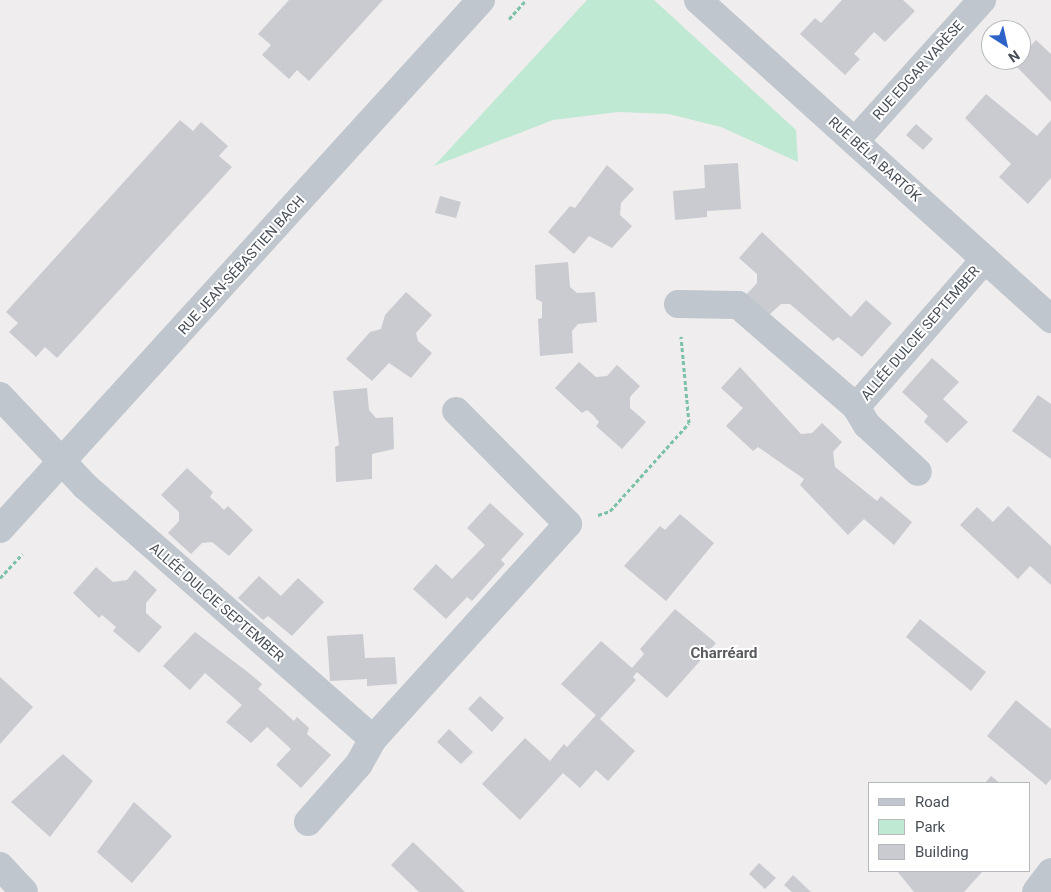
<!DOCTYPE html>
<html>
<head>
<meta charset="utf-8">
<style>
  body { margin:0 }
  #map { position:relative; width:1051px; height:892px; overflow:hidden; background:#efeded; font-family:Roboto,sans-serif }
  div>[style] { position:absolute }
  .green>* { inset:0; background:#bfe9d3 }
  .building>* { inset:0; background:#cacbd1 }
  .path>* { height:3px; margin-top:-1.5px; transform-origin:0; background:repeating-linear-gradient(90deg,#7bc2a6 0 4px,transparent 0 6.5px) }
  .minor>* { height:28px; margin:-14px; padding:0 14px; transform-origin:14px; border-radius:14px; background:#bfc6cd }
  span { translate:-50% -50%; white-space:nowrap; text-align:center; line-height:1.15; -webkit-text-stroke:4px #fff; paint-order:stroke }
  .street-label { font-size:14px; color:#474e57 }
  .neighbourhood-label { font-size:15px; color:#5a5c60; font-weight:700 }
  .legend { position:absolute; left:868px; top:782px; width:162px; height:90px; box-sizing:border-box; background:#fff; border:1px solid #b5b8bc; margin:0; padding:6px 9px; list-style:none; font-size:15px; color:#474e57 }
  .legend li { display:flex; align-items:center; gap:10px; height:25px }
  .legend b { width:25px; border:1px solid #b5b8bc }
  .north { position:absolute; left:981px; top:20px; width:50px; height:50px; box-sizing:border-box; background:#fff; border:1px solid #b5b8bc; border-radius:50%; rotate:145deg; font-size:14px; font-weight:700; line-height:20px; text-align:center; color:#474e57 }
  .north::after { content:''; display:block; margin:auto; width:18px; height:22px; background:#2d63c9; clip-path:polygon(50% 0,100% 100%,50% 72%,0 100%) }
</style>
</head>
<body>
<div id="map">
  <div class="green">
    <div style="clip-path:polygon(587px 0,654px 0,796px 130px,798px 162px,721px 127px,669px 114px,618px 112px,553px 120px,434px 166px)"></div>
  </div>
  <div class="building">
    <div style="clip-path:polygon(289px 0,383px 0,309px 81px,297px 70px,289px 79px,262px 55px,271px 45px,258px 34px)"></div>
    <div style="clip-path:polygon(842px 0,903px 0,915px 11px,885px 42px,874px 32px,854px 54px,860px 59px,845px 75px,800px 34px,815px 18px,821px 23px)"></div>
    <div style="clip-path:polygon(1036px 40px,1051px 54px,1051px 102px,1014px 64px)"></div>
    <div style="clip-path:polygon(986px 94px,1037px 136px,1051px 120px,1051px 178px,1028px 204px,999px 177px,1011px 164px,965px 118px)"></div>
    <div style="clip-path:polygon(180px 120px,193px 131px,201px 122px,228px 146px,219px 156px,232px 167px,57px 358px,45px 347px,36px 357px,9px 332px,18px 323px,6px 312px)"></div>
    <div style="clip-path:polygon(916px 124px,933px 139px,923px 150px,906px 135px)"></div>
    <div style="clip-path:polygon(738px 163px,741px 209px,707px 211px,707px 217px,675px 220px,673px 191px,705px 188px,704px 165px)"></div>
    <div style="clip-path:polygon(607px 165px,634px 189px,621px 203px,620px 215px,632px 226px,612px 248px,589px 236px,574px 254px,548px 232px,570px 206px,575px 208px)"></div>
    <div style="clip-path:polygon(440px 196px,461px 202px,456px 218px,435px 213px)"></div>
    <div style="clip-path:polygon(762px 232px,851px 317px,866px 300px,892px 323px,862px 357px,838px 337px,833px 341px,790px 304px,781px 304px,769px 315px,746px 295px,757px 283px,757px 274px,739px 258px)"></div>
    <div style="clip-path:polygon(568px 262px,570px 287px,577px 293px,595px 292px,597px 322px,578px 324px,572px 331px,573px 353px,540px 356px,538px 319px,542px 318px,542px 302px,536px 299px,535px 265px)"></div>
    <div style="clip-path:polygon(406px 292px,432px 315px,416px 333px,418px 341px,432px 353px,411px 378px,389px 363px,372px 381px,346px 359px,370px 332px,381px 329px,385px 315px)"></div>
    <div style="clip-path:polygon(932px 358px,959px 382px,943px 399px,968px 422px,947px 443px,924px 422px,928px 416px,902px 392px)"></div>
    <div style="clip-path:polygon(579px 362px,596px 377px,607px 376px,617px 365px,640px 386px,630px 397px,630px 408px,646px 422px,622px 449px,596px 426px,599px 422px,593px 415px,587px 410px,582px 413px,555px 388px)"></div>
    <div style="clip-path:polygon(740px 367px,801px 434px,812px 433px,822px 423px,842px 442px,833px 452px,835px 467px,877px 501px,881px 496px,912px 522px,894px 545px,864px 519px,848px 535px,800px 485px,804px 479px,758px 447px,753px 451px,726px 426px,743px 408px,721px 388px)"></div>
    <div style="clip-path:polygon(367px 388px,369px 410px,376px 418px,393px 417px,394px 449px,372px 454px,372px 479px,336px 482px,335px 447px,339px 445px,333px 391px)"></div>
    <div style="clip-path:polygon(1038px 395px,1051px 404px,1051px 459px,1012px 431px)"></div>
    <div style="clip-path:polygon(187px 468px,213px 492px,210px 497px,217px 503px,224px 510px,228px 506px,253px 530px,229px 556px,212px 542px,202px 543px,191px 554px,168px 533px,179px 521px,179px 512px,161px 495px)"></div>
    <div style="clip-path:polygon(490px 503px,524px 534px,501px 560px,505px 564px,472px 601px,467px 597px,446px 619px,413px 589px,436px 564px,452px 579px,485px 545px,467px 528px)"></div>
    <div style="clip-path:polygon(1008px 506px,1051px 546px,1051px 585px,1030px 566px,1018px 579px,960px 525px,977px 507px,993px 522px)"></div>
    <div style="clip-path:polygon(680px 514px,714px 543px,666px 601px,624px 566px,660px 526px,665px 530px)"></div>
    <div style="clip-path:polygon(96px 567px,113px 582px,127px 580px,135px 570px,157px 590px,146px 603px,146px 613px,162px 627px,139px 653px,113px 631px,116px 627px,102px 615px,99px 618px,73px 593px)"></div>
    <div style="clip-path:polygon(259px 576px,281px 596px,298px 578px,324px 602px,292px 636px,268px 616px,263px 620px,238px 598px)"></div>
    <div style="clip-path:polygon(675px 609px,716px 643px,667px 698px,637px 672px,633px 677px,636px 680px,600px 719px,635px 751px,608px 781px,596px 770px,580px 788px,563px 773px,520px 820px,482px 784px,525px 738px,550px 761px,564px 744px,567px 747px,596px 715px,561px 684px,601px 641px,632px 668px,644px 654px,640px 649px)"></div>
    <div style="clip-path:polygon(920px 619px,986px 672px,971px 691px,906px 637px)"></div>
    <div style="clip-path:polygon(195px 632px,249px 673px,262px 684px,258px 689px,294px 721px,297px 717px,309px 728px,307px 734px,331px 755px,301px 788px,276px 765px,291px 749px,267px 727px,251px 743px,226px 722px,242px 705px,205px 673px,190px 690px,163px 666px)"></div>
    <div style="clip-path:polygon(363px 634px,365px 658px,395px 657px,397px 684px,367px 686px,367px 679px,330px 681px,327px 636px)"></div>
    <div style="clip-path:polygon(0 677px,33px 707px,0 744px)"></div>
    <div style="clip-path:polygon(480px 696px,504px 718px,492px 732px,468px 709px)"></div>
    <div style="clip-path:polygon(1016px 700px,1051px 729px,1051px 779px,1046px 785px,987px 736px)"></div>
    <div style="clip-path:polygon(449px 729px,473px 752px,461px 764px,437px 742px)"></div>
    <div style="clip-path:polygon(63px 754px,93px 781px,50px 837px,11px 802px)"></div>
    <div style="clip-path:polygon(991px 776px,1000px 783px,985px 783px)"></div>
    <div style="clip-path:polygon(134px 802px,172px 836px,132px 883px,97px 852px)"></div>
    <div style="clip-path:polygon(413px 842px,465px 892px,419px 892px,391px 865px)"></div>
    <div style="clip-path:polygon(759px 863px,776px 878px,765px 889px,749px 874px)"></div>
    <div style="clip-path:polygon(897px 871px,983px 871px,964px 892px,914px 892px)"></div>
    <div style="clip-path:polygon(793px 875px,811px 892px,792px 892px,784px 885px)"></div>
  </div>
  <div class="path">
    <div style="left:509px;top:19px;width:25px;rotate:-48deg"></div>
    <div style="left:598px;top:515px;width:13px;rotate:-18deg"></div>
    <div style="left:610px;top:511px;width:118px;rotate:-48.1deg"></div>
    <div style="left:689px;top:423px;width:87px;rotate:-95.3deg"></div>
    <div style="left:0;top:578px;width:33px;rotate:-47deg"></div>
  </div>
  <div class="minor">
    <div style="left:698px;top:0;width:476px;rotate:42.1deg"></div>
    <div style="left:855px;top:141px;width:190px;rotate:-48deg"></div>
    <div style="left:678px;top:304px;width:60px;rotate:1deg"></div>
    <div style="left:738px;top:305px;width:156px;rotate:40.8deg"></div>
    <div style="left:856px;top:407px;width:196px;rotate:-48.9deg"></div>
    <div style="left:0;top:396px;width:124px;rotate:46.6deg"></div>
    <div style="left:85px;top:486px;width:383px;rotate:41.3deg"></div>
    <div style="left:373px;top:739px;width:290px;rotate:-47.8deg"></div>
    <div style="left:568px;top:524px;width:159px;rotate:-134.7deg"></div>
    <div style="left:856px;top:407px;width:21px;rotate:59deg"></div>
    <div style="left:867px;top:425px;width:69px;rotate:42.7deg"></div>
    <div style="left:0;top:529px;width:715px;rotate:-47.72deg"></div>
    <div style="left:308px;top:822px;width:77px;rotate:-48.7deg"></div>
    <div style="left:359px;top:764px;width:29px;rotate:-61deg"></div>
    <div style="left:0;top:866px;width:35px;rotate:47deg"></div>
    <div style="left:1036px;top:892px;width:25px;rotate:-53deg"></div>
  </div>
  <div class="street-label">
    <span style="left:918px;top:70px;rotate:-48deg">RUE EDGAR VARÈSE</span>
    <span style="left:875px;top:159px;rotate:42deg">RUE BÉLA BARTÓK</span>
    <span style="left:241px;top:265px;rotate:-48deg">RUE JEAN-SÉBASTIEN BACH</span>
    <span style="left:920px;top:333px;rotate:-49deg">ALLÉE DULCIE SEPTEMBER</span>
    <span style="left:217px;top:602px;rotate:41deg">ALLÉE DULCIE SEPTEMBER</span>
  </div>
  <div class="neighbourhood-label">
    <span style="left:724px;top:654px">Charréard</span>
  </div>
  <ul class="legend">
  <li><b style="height:6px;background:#bfc6cd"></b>Road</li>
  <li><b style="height:14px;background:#bfe9d3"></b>Park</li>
  <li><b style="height:14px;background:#cacbd1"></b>Building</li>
  </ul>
  <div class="north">N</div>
</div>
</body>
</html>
